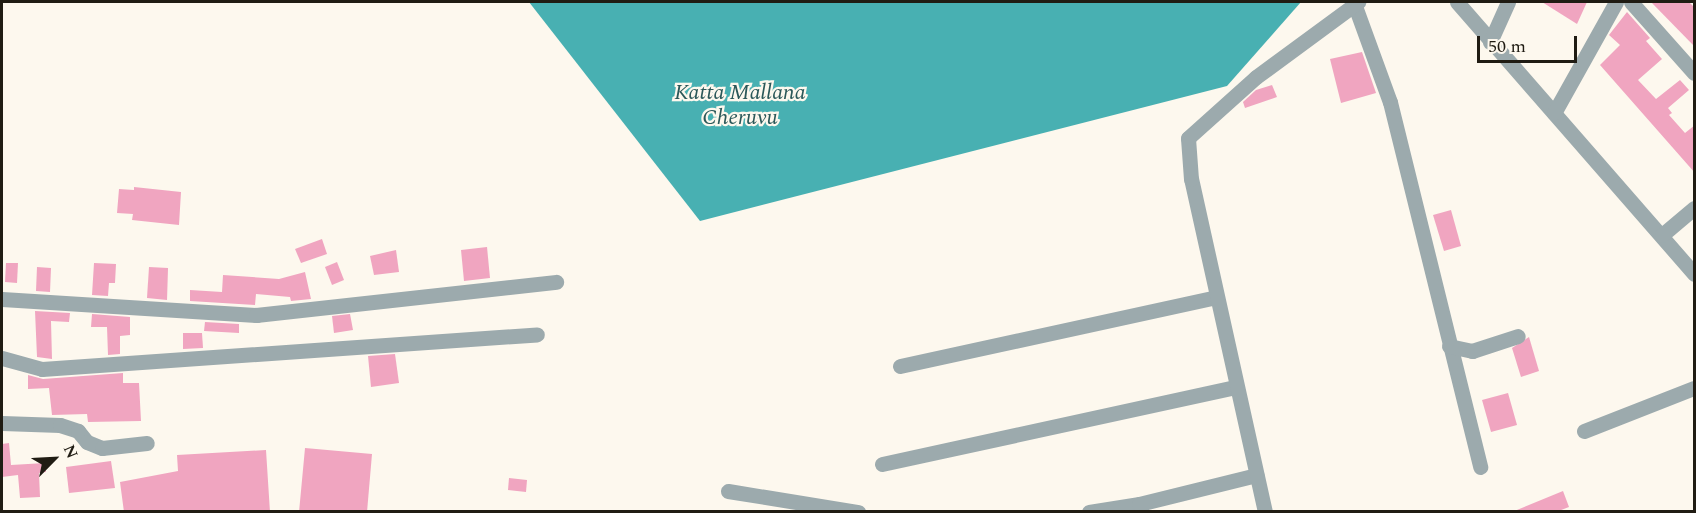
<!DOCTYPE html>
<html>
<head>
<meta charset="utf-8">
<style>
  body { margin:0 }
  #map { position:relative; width:1696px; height:513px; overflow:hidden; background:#fdf8ee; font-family:Spectral,serif }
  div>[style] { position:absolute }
  .water>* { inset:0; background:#48b0b2 }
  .building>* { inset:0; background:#f0a5c0 }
  .minor>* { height:15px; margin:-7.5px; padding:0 7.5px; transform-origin:7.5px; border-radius:7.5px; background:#9caaad }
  span { translate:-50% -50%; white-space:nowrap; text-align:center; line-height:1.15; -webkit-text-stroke:4.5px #fdf8ee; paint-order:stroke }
  .water-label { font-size:22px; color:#2b5859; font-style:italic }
  .frame { position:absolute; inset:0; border:3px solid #201c13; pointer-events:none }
  .north { position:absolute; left:24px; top:429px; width:60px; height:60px; -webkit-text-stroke:4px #fdf8ee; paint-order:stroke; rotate:66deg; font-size:16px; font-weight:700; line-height:24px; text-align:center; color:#201c13 }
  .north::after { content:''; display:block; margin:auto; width:21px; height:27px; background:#201c13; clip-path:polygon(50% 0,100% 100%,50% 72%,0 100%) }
  .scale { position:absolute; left:1477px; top:36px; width:100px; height:27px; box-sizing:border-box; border:3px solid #201c13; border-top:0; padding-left:8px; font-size:18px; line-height:21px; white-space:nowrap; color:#201c13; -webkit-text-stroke:4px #fdf8ee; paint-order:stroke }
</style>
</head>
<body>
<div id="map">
  <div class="water">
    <div style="clip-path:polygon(529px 2px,1301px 2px,1227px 86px,700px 221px)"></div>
  </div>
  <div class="building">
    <div style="clip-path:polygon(1542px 2px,1587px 2px,1577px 24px)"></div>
    <div style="clip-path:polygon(1651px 2px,1689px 2px,1695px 8px,1695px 47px)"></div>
    <div style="clip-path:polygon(1627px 12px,1650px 38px,1646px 41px,1662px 59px,1638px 80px,1656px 99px,1680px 80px,1689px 90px,1668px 108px,1672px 113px,1669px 115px,1685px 133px,1695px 125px,1695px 173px,1600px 65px,1620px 45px,1609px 35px)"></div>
    <div style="clip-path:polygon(1362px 52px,1376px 93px,1341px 103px,1330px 59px)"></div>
    <div style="clip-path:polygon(1272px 85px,1277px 97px,1245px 108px,1243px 102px,1256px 90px)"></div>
    <div style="clip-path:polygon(134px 187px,181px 192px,179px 225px,132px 220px,133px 214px,117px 213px,119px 189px,134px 190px)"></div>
    <div style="clip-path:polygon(1451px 210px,1461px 246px,1444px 251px,1433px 215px)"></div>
    <div style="clip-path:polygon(322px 239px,327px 254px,301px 263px,295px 249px)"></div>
    <div style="clip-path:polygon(487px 247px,490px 278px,464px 281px,461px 250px)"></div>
    <div style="clip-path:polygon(396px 250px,399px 272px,374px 275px,370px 256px)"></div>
    <div style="clip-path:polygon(337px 262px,344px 280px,332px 285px,325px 267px)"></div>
    <div style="clip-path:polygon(6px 263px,18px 263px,17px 283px,5px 282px)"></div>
    <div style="clip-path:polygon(94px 263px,116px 264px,115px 283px,109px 283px,108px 296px,92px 295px)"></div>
    <div style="clip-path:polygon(37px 267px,51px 268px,50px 292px,36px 291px)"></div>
    <div style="clip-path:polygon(149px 267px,168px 268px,167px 300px,147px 298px)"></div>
    <div style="clip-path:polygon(305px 272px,311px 299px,291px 301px,290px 297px,256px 294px,255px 305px,190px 301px,190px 290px,222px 292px,223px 275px,279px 279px)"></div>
    <div style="clip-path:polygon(35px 311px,70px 313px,69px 322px,51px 321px,52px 359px,37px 357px)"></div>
    <div style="clip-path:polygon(92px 314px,130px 317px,130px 335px,120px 336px,120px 354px,108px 355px,107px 327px,91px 327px)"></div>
    <div style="clip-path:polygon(350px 314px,353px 330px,334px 333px,332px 316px)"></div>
    <div style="clip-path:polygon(205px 322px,239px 324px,239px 333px,204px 331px)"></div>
    <div style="clip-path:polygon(183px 333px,202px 333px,203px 348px,183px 349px)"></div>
    <div style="clip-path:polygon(1529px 337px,1539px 371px,1521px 377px,1512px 348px)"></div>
    <div style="clip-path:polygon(395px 354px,399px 383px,371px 387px,368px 356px)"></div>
    <div style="clip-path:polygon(123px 373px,123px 383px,139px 383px,141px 421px,88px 422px,87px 414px,52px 415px,49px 388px,28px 389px,28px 375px,43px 379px)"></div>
    <div style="clip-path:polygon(1508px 393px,1517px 425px,1491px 432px,1482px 400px)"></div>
    <div style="clip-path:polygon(9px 443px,11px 465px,45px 463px,46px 472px,39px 473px,40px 497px,20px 498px,18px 475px,2px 477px,2px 444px)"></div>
    <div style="clip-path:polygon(305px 448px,372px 454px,367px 512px,299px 512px)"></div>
    <div style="clip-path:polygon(266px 450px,270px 512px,124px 512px,120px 482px,178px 471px,177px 455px)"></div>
    <div style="clip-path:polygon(111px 461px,115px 488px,69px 493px,66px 467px)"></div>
    <div style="clip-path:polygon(509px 478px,527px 480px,526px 492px,508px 490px)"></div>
    <div style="clip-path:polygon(1563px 491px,1569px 507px,1556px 512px,1512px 512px)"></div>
  </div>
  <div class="minor">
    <div style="left:1457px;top:2px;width:361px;rotate:48.9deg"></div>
    <div style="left:1631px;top:2px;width:95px;rotate:48.4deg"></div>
    <div style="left:1355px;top:6px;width:102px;rotate:70deg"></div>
    <div style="left:1390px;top:102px;width:376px;rotate:76.1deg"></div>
    <div style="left:1490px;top:42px;width:44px;rotate:-65.8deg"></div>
    <div style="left:1554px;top:113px;width:127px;rotate:-60.8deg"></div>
    <div style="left:1662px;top:235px;width:42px;rotate:-40.2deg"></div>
    <div style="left:2px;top:299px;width:255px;rotate:3.6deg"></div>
    <div style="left:256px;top:315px;width:302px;rotate:-6.3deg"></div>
    <div style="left:1449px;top:346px;width:24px;rotate:12deg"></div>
    <div style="left:1472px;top:351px;width:48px;rotate:-18.1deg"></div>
    <div style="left:2px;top:358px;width:41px;rotate:15.4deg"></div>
    <div style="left:42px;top:369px;width:496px;rotate:-4deg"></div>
    <div style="left:900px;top:366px;width:324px;rotate:-12.3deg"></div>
    <div style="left:2px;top:423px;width:58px;rotate:2deg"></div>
    <div style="left:60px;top:425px;width:19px;rotate:18deg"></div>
    <div style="left:78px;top:431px;width:14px;rotate:51deg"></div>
    <div style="left:87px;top:442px;width:16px;rotate:22deg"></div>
    <div style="left:102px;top:448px;width:45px;rotate:-6.3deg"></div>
    <div style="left:1584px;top:431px;width:118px;rotate:-21.4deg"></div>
    <div style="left:882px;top:464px;width:361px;rotate:-12.3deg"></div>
    <div style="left:728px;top:491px;width:132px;rotate:9.2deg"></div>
    <div style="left:1089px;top:512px;width:51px;rotate:-9.1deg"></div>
    <div style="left:1139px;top:504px;width:121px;rotate:-13.9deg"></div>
    <div style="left:1265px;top:512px;width:341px;rotate:-102.5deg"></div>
    <div style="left:1191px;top:179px;width:41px;rotate:-94.2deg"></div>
    <div style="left:1188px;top:138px;width:91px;rotate:-41.9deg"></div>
    <div style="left:1256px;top:77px;width:127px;rotate:-36.3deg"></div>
  </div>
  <div class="water-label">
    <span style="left:740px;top:105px">Katta Mallana<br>Cheruvu</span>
  </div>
  <div class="frame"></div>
  <div class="north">N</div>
  <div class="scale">50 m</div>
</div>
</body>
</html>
